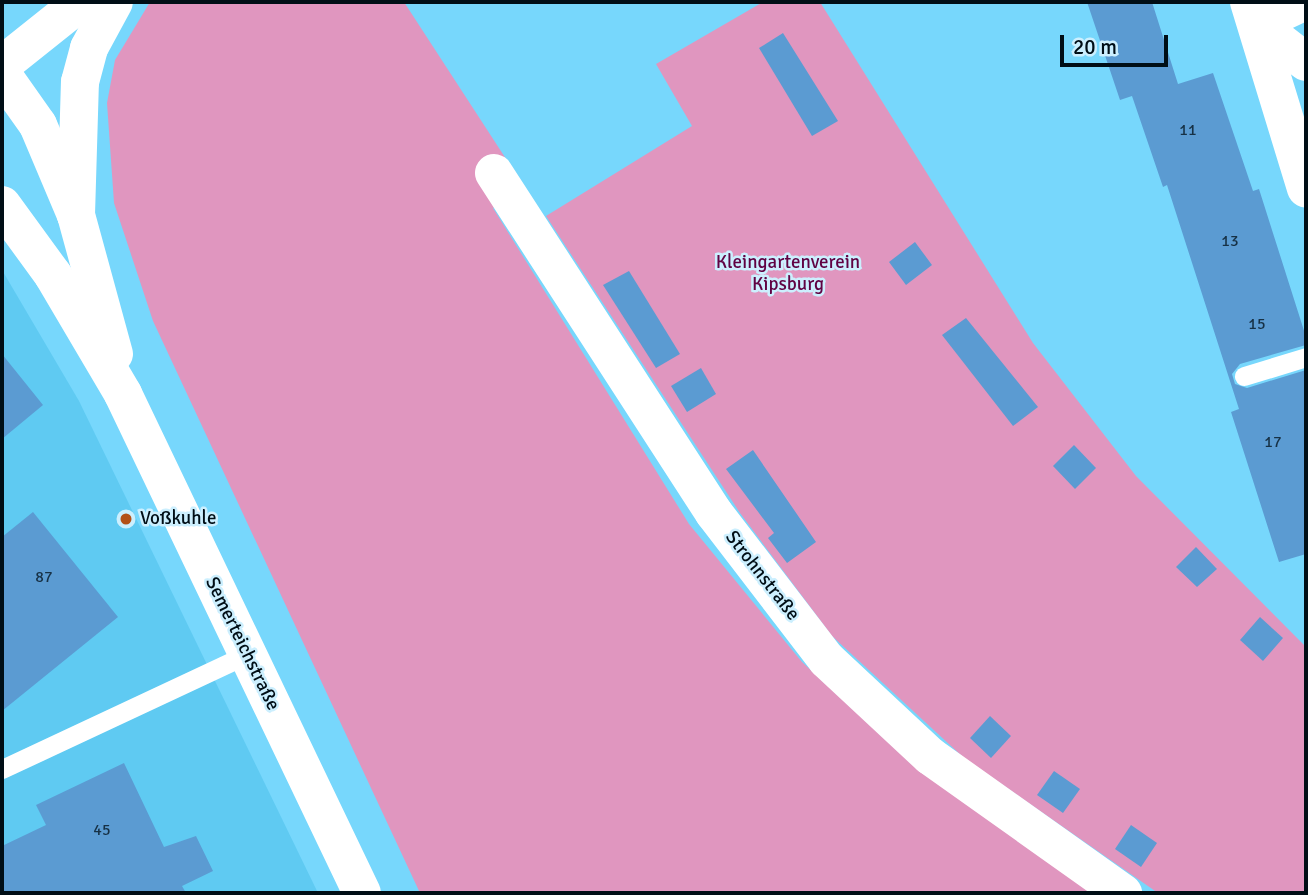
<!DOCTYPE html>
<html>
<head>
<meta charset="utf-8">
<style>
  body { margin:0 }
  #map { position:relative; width:1308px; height:895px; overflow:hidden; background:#77d7fc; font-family:Signika,sans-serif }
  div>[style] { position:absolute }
  .built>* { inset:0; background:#5fcaf2 }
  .green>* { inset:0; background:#e096bf }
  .building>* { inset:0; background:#5b9bd2 }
  .service>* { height:19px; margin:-9.5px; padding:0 9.5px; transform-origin:9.5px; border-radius:9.5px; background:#fff }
  .minor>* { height:38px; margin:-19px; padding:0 19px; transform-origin:19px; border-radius:19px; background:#fff }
  .secondary>* { height:38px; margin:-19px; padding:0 19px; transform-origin:19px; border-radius:19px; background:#fff }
  .primary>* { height:38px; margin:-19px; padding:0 19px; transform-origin:19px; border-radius:19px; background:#fff }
  .dots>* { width:19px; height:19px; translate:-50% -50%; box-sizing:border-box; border:4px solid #cceffe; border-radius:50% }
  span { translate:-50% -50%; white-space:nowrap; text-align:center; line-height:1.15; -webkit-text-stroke:5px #cceffe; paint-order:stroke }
  .number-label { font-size:16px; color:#173145 }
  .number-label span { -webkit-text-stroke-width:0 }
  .park-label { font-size:19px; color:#600243 }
  .poi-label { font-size:19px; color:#000e16 }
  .left { translate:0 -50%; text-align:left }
  .street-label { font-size:19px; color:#000e16 }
  .frame { position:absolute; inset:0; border:4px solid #000e16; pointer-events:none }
  .scale { position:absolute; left:1060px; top:35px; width:108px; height:32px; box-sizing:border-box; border:4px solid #000e16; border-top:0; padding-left:9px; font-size:21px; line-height:24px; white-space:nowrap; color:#000e16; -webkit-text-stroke:5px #cceffe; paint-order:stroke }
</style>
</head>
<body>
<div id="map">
  <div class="built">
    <div style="clip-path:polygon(2px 270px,79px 401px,318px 893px,2px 893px)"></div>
  </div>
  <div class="green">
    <div style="clip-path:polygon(150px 2px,404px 2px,525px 188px,493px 208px,689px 524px,802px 662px,917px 769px,1092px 893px,420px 893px,153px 321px,114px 203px,107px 103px,115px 60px)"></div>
    <div style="clip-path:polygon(763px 2px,820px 2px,1033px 343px,1136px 476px,1306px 647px,1306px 893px,1158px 893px,964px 758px,832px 636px,740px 513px,546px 216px,692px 126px,656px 64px)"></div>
  </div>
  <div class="building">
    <div style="clip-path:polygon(1087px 2px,1152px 2px,1178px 84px,1213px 73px,1253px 191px,1259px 189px,1306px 337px,1306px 345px,1240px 364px,1232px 374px,1235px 384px,1247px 388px,1306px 370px,1306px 554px,1279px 562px,1231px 412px,1239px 409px,1167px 185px,1163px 187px,1132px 96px,1120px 100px)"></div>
    <div style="clip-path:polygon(783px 33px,838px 121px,812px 136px,759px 48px)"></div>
    <div style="clip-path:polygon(915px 242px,932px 265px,906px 285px,889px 262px)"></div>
    <div style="clip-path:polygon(629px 271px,680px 354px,656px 368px,603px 285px)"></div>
    <div style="clip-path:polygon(966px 318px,1038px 407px,1013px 426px,942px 335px)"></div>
    <div style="clip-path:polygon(2px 354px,43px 405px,2px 439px)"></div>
    <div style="clip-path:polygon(701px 368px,716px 394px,687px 412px,671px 386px)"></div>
    <div style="clip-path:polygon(1074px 445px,1096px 468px,1075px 489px,1053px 466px)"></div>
    <div style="clip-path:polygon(753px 450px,816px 542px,787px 563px,768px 538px,774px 533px,726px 469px)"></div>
    <div style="clip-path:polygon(33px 512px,118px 617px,2px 711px,2px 537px)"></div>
    <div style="clip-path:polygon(1196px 547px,1217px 569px,1197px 587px,1176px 567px)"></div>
    <div style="clip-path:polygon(1260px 617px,1283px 638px,1263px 661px,1240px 640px)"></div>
    <div style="clip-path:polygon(990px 716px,1011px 736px,991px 758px,970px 738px)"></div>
    <div style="clip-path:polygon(124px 763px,164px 847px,196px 836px,213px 871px,182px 886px,186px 893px,2px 893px,2px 846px,46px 825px,36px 805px)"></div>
    <div style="clip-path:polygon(1054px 771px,1080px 789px,1063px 813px,1037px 795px)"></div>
    <div style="clip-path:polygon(1131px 825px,1157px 843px,1141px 867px,1115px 849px)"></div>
  </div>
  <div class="service">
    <div style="left:1244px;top:376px;width:65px;rotate:-17deg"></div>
    <div style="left:2px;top:769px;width:271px;rotate:-25.1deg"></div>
  </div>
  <div class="minor">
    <div style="left:1249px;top:2px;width:195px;rotate:73deg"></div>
    <div style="left:1257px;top:24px;width:62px;rotate:37.8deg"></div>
    <div style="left:1257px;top:24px;width:51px;rotate:-25.6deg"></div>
    <div style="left:494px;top:173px;width:405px;rotate:57.1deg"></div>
    <div style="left:714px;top:513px;width:185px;rotate:52.5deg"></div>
    <div style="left:827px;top:660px;width:141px;rotate:43deg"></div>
    <div style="left:930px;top:756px;width:237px;rotate:35.4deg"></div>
  </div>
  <div class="secondary">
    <div style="left:2px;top:74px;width:62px;rotate:54.8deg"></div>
    <div style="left:38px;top:125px;width:98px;rotate:67.1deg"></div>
    <div style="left:76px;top:215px;width:144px;rotate:74.7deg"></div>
    <div style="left:2px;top:205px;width:87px;rotate:53.9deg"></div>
    <div style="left:53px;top:275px;width:138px;rotate:59.5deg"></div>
    <div style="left:123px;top:394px;width:553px;rotate:64.41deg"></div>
  </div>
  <div class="primary">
    <div style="left:2px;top:65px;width:101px;rotate:-38.6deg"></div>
    <div style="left:76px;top:215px;width:133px;rotate:-88.3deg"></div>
    <div style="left:80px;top:82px;width:35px;rotate:-75deg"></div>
    <div style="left:89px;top:48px;width:52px;rotate:-61.5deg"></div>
  </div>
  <div class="dots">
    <div style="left:126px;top:519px;background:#b35017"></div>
  </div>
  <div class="number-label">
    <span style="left:1188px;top:130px">11</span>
    <span style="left:1230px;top:241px">13</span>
    <span style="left:1257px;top:324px">15</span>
    <span style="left:1273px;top:442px">17</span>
    <span style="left:44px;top:577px">87</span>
    <span style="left:102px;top:830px">45</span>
  </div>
  <div class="park-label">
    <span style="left:788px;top:274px">Kleingartenverein<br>Kipsburg</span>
  </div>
  <div class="poi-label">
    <span class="left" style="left:140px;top:519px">Voßkuhle</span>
  </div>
  <div class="street-label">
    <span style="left:762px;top:576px;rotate:52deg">Strohnstraße</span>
    <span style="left:242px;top:644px;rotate:64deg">Semerteichstraße</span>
  </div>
  <div class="frame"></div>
  <div class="scale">20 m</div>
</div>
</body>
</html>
